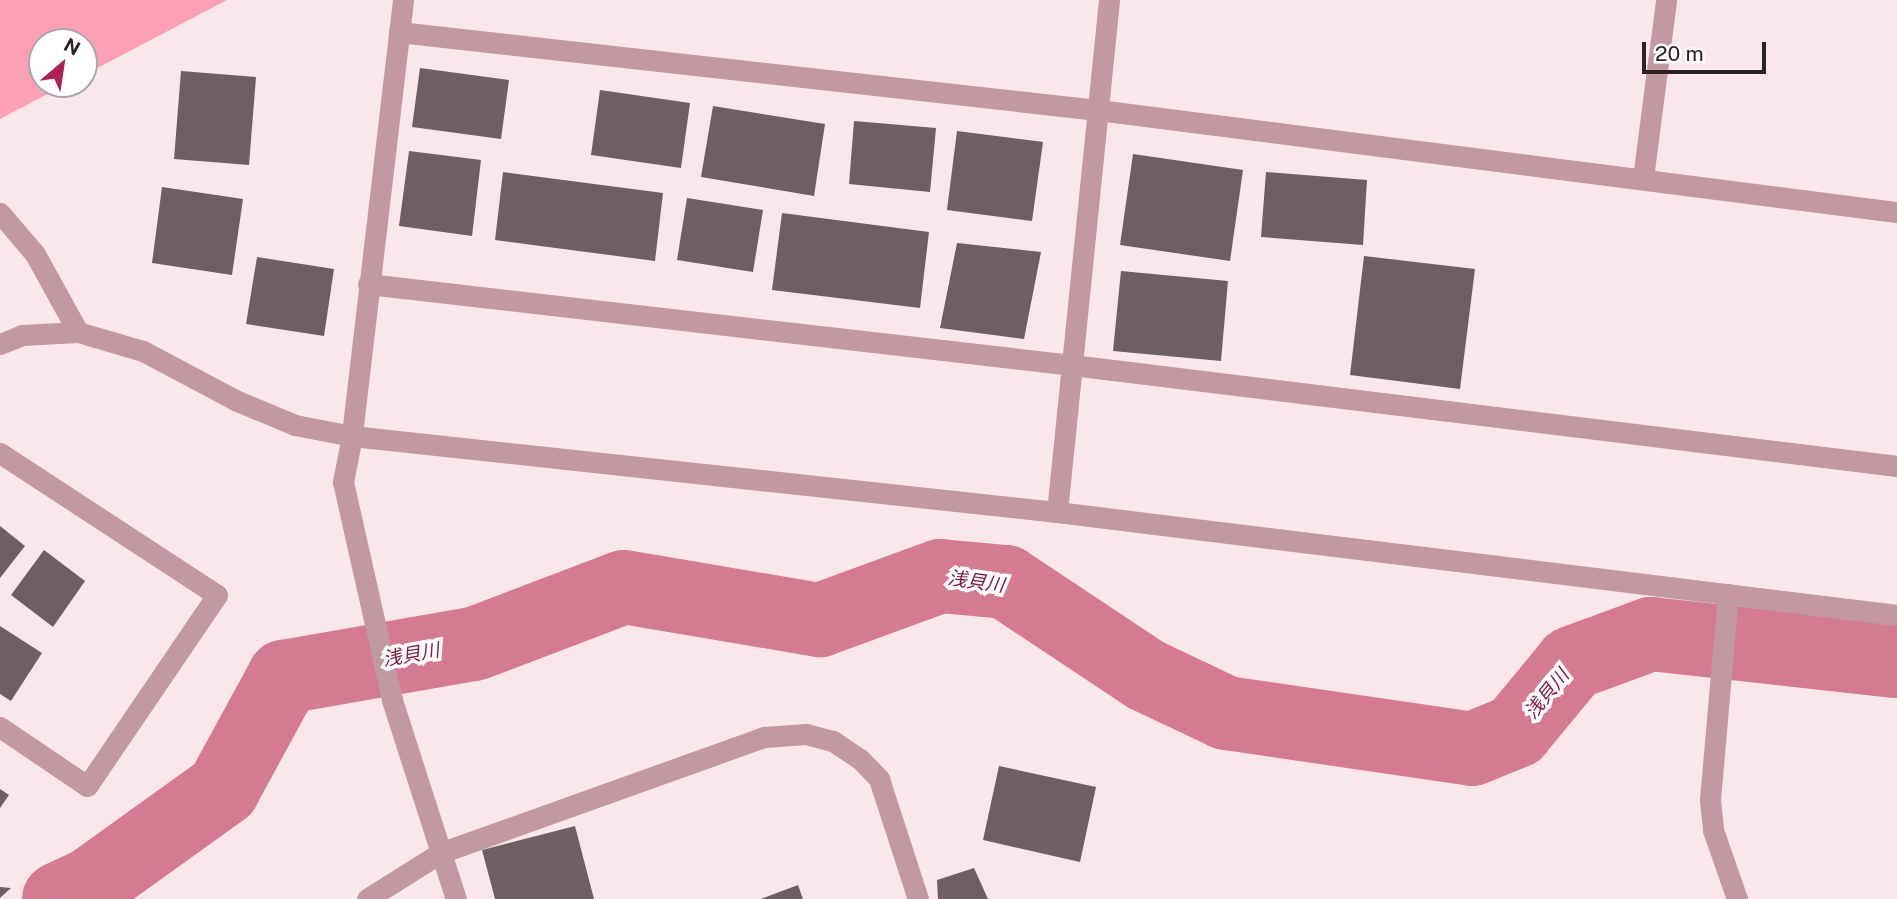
<!DOCTYPE html>
<html>
<head>
<meta charset="utf-8">
<style>
  body { margin:0 }
  #map { position:relative; width:1897px; height:899px; overflow:hidden; background:#fae7eb; font-family:"Public Sans","Noto Sans JP",sans-serif }
  div>[style] { position:absolute }
  .forest>* { inset:0; background:#fca0b6 }
  .river>* { height:74px; margin:-37px; padding:0 37px; transform-origin:37px; border-radius:37px; background:#d47b92 }
  .building>* { inset:0; background:#6f5f63 }
  .minor>* { height:21px; margin:-10.5px; padding:0 10.5px; transform-origin:10.5px; border-radius:10.5px; background:#c299a1 }
  span { translate:-50% -50%; white-space:nowrap; text-align:center; line-height:1.15; -webkit-text-stroke:7px #fff; paint-order:stroke }
  .water-label { font-size:19px; color:#841a41; font-style:italic }
  .north { position:absolute; left:28px; top:28px; width:70px; height:70px; box-sizing:border-box; background:#fff; border:2px solid #aaa7a8; border-radius:50%; rotate:29deg; font-size:19px; font-weight:700; line-height:28px; text-align:center; color:#2a2325 }
  .north::after { content:''; display:block; margin:auto; width:24px; height:32px; background:#af2057; clip-path:polygon(50% 0,100% 100%,50% 72%,0 100%) }
  .scale { position:absolute; left:1642px; top:42px; width:124px; height:32px; box-sizing:border-box; border:4px solid #2a2325; border-top:0; padding-left:9px; font-size:21px; line-height:24px; white-space:nowrap; color:#2a2325; -webkit-text-stroke:5px #fff; paint-order:stroke }
</style>
</head>
<body>
<div id="map">
  <div class="forest">
    <div style="clip-path:polygon(0 0,227px 0,84px 75px,84px 42px,42px 42px,42px 84px,67px 84px,0 119px)"></div>
  </div>
  <div class="river">
    <div style="left:59px;top:899px;width:35px;rotate:-25deg"></div>
    <div style="left:91px;top:884px;width:163px;rotate:-35.7deg"></div>
    <div style="left:223px;top:789px;width:128px;rotate:-61.4deg"></div>
    <div style="left:284px;top:677px;width:193px;rotate:-9.9deg"></div>
    <div style="left:474px;top:644px;width:160px;rotate:-20.8deg"></div>
    <div style="left:624px;top:587px;width:199px;rotate:9.6deg"></div>
    <div style="left:820px;top:620px;width:128px;rotate:-20.1deg"></div>
    <div style="left:940px;top:576px;width:66px;rotate:5.2deg"></div>
    <div style="left:1006px;top:582px;width:168px;rotate:33.6deg"></div>
    <div style="left:1146px;top:675px;width:89px;rotate:25.4deg"></div>
    <div style="left:1226px;top:713px;width:249px;rotate:8.3deg"></div>
    <div style="left:1472px;top:749px;width:48px;rotate:-22.2deg"></div>
    <div style="left:1516px;top:731px;width:88px;rotate:-50.5deg"></div>
    <div style="left:1572px;top:663px;width:84px;rotate:-20.2deg"></div>
    <div style="left:1651px;top:634px;width:247px;rotate:6.3deg"></div>
  </div>
  <div class="building">
    <div style="clip-path:polygon(420px 68px,509px 80px,501px 139px,412px 127px)"></div>
    <div style="clip-path:polygon(181px 71px,256px 77px,249px 165px,174px 159px)"></div>
    <div style="clip-path:polygon(600px 90px,690px 103px,681px 168px,591px 155px)"></div>
    <div style="clip-path:polygon(713px 106px,825px 124px,814px 196px,701px 177px)"></div>
    <div style="clip-path:polygon(854px 121px,936px 128px,930px 192px,849px 184px)"></div>
    <div style="clip-path:polygon(957px 131px,1043px 142px,1032px 221px,947px 210px)"></div>
    <div style="clip-path:polygon(409px 151px,481px 160px,472px 236px,399px 226px)"></div>
    <div style="clip-path:polygon(1133px 154px,1243px 170px,1230px 261px,1120px 245px)"></div>
    <div style="clip-path:polygon(503px 172px,663px 193px,655px 261px,495px 240px)"></div>
    <div style="clip-path:polygon(1266px 172px,1367px 180px,1363px 245px,1261px 237px)"></div>
    <div style="clip-path:polygon(162px 187px,243px 199px,232px 275px,152px 263px)"></div>
    <div style="clip-path:polygon(687px 198px,763px 210px,753px 272px,677px 260px)"></div>
    <div style="clip-path:polygon(782px 213px,929px 232px,920px 308px,772px 290px)"></div>
    <div style="clip-path:polygon(957px 243px,1041px 252px,1024px 339px,940px 328px)"></div>
    <div style="clip-path:polygon(1364px 256px,1475px 269px,1460px 389px,1350px 375px)"></div>
    <div style="clip-path:polygon(257px 257px,334px 269px,324px 336px,246px 324px)"></div>
    <div style="clip-path:polygon(1121px 271px,1228px 281px,1221px 361px,1113px 351px)"></div>
    <div style="clip-path:polygon(0 526px,25px 546px,0 578px)"></div>
    <div style="clip-path:polygon(44px 550px,85px 581px,53px 627px,11px 595px)"></div>
    <div style="clip-path:polygon(0 626px,42px 653px,11px 701px,0 694px)"></div>
    <div style="clip-path:polygon(999px 766px,1096px 787px,1080px 862px,983px 840px)"></div>
    <div style="clip-path:polygon(0 789px,9px 795px,0 808px)"></div>
    <div style="clip-path:polygon(575px 826px,594px 899px,495px 899px,482px 850px)"></div>
    <div style="clip-path:polygon(974px 868px,988px 899px,938px 899px,937px 880px)"></div>
    <div style="clip-path:polygon(798px 885px,803px 899px,761px 899px)"></div>
    <div style="clip-path:polygon(0 887px,11px 888px,0 898px)"></div>
  </div>
  <div class="minor">
    <div style="left:403px;top:0;width:439px;rotate:96.7deg"></div>
    <div style="left:352px;top:436px;width:47px;rotate:101.1deg"></div>
    <div style="left:343px;top:482px;width:223px;rotate:77.3deg"></div>
    <div style="left:392px;top:700px;width:209px;rotate:72.2deg"></div>
    <div style="left:399px;top:32px;width:703px;rotate:6.37deg"></div>
    <div style="left:1098px;top:110px;width:805px;rotate:7.28deg"></div>
    <div style="left:1643px;top:178px;width:179px;rotate:-82.6deg"></div>
    <div style="left:0;top:213px;width:54px;rotate:49.5deg"></div>
    <div style="left:35px;top:254px;width:89px;rotate:61.1deg"></div>
    <div style="left:368px;top:284px;width:709px;rotate:6.56deg"></div>
    <div style="left:1072px;top:365px;width:831px;rotate:6.98deg"></div>
    <div style="left:0;top:344px;width:24px;rotate:-22deg"></div>
    <div style="left:22px;top:335px;width:56px;rotate:-3.1deg"></div>
    <div style="left:78px;top:332px;width:68px;rotate:16.3deg"></div>
    <div style="left:143px;top:351px;width:104px;rotate:28deg"></div>
    <div style="left:235px;top:400px;width:65px;rotate:22.6deg"></div>
    <div style="left:295px;top:425px;width:58px;rotate:10.9deg"></div>
    <div style="left:352px;top:436px;width:709px;rotate:6.15deg"></div>
    <div style="left:1057px;top:512px;width:846px;rotate:6.99deg"></div>
    <div style="left:0;top:453px;width:259px;rotate:33.2deg"></div>
    <div style="left:217px;top:595px;width:231px;rotate:124.2deg"></div>
    <div style="left:87px;top:786px;width:105px;rotate:-145.9deg"></div>
    <div style="left:1057px;top:512px;width:515px;rotate:-84.2deg"></div>
    <div style="left:1728px;top:594px;width:207px;rotate:95deg"></div>
    <div style="left:1710px;top:800px;width:30px;rotate:84deg"></div>
    <div style="left:1713px;top:830px;width:73px;rotate:70.8deg"></div>
    <div style="left:367px;top:899px;width:86px;rotate:-32.2deg"></div>
    <div style="left:440px;top:853px;width:344px;rotate:-19.7deg"></div>
    <div style="left:764px;top:737px;width:42px;rotate:-4.1deg"></div>
    <div style="left:806px;top:734px;width:28px;rotate:15deg"></div>
    <div style="left:833px;top:741px;width:32px;rotate:34deg"></div>
    <div style="left:860px;top:759px;width:28px;rotate:46deg"></div>
    <div style="left:879px;top:779px;width:126px;rotate:72deg"></div>
  </div>
  <div class="water-label">
    <span style="left:976px;top:582px;rotate:8deg">浅貝川</span>
    <span style="left:411px;top:655px;rotate:-10deg">浅貝川</span>
    <span style="left:1547px;top:694px;rotate:-51deg">浅貝川</span>
  </div>
  <div class="north">N</div>
  <div class="scale">20 m</div>
</div>
</body>
</html>
